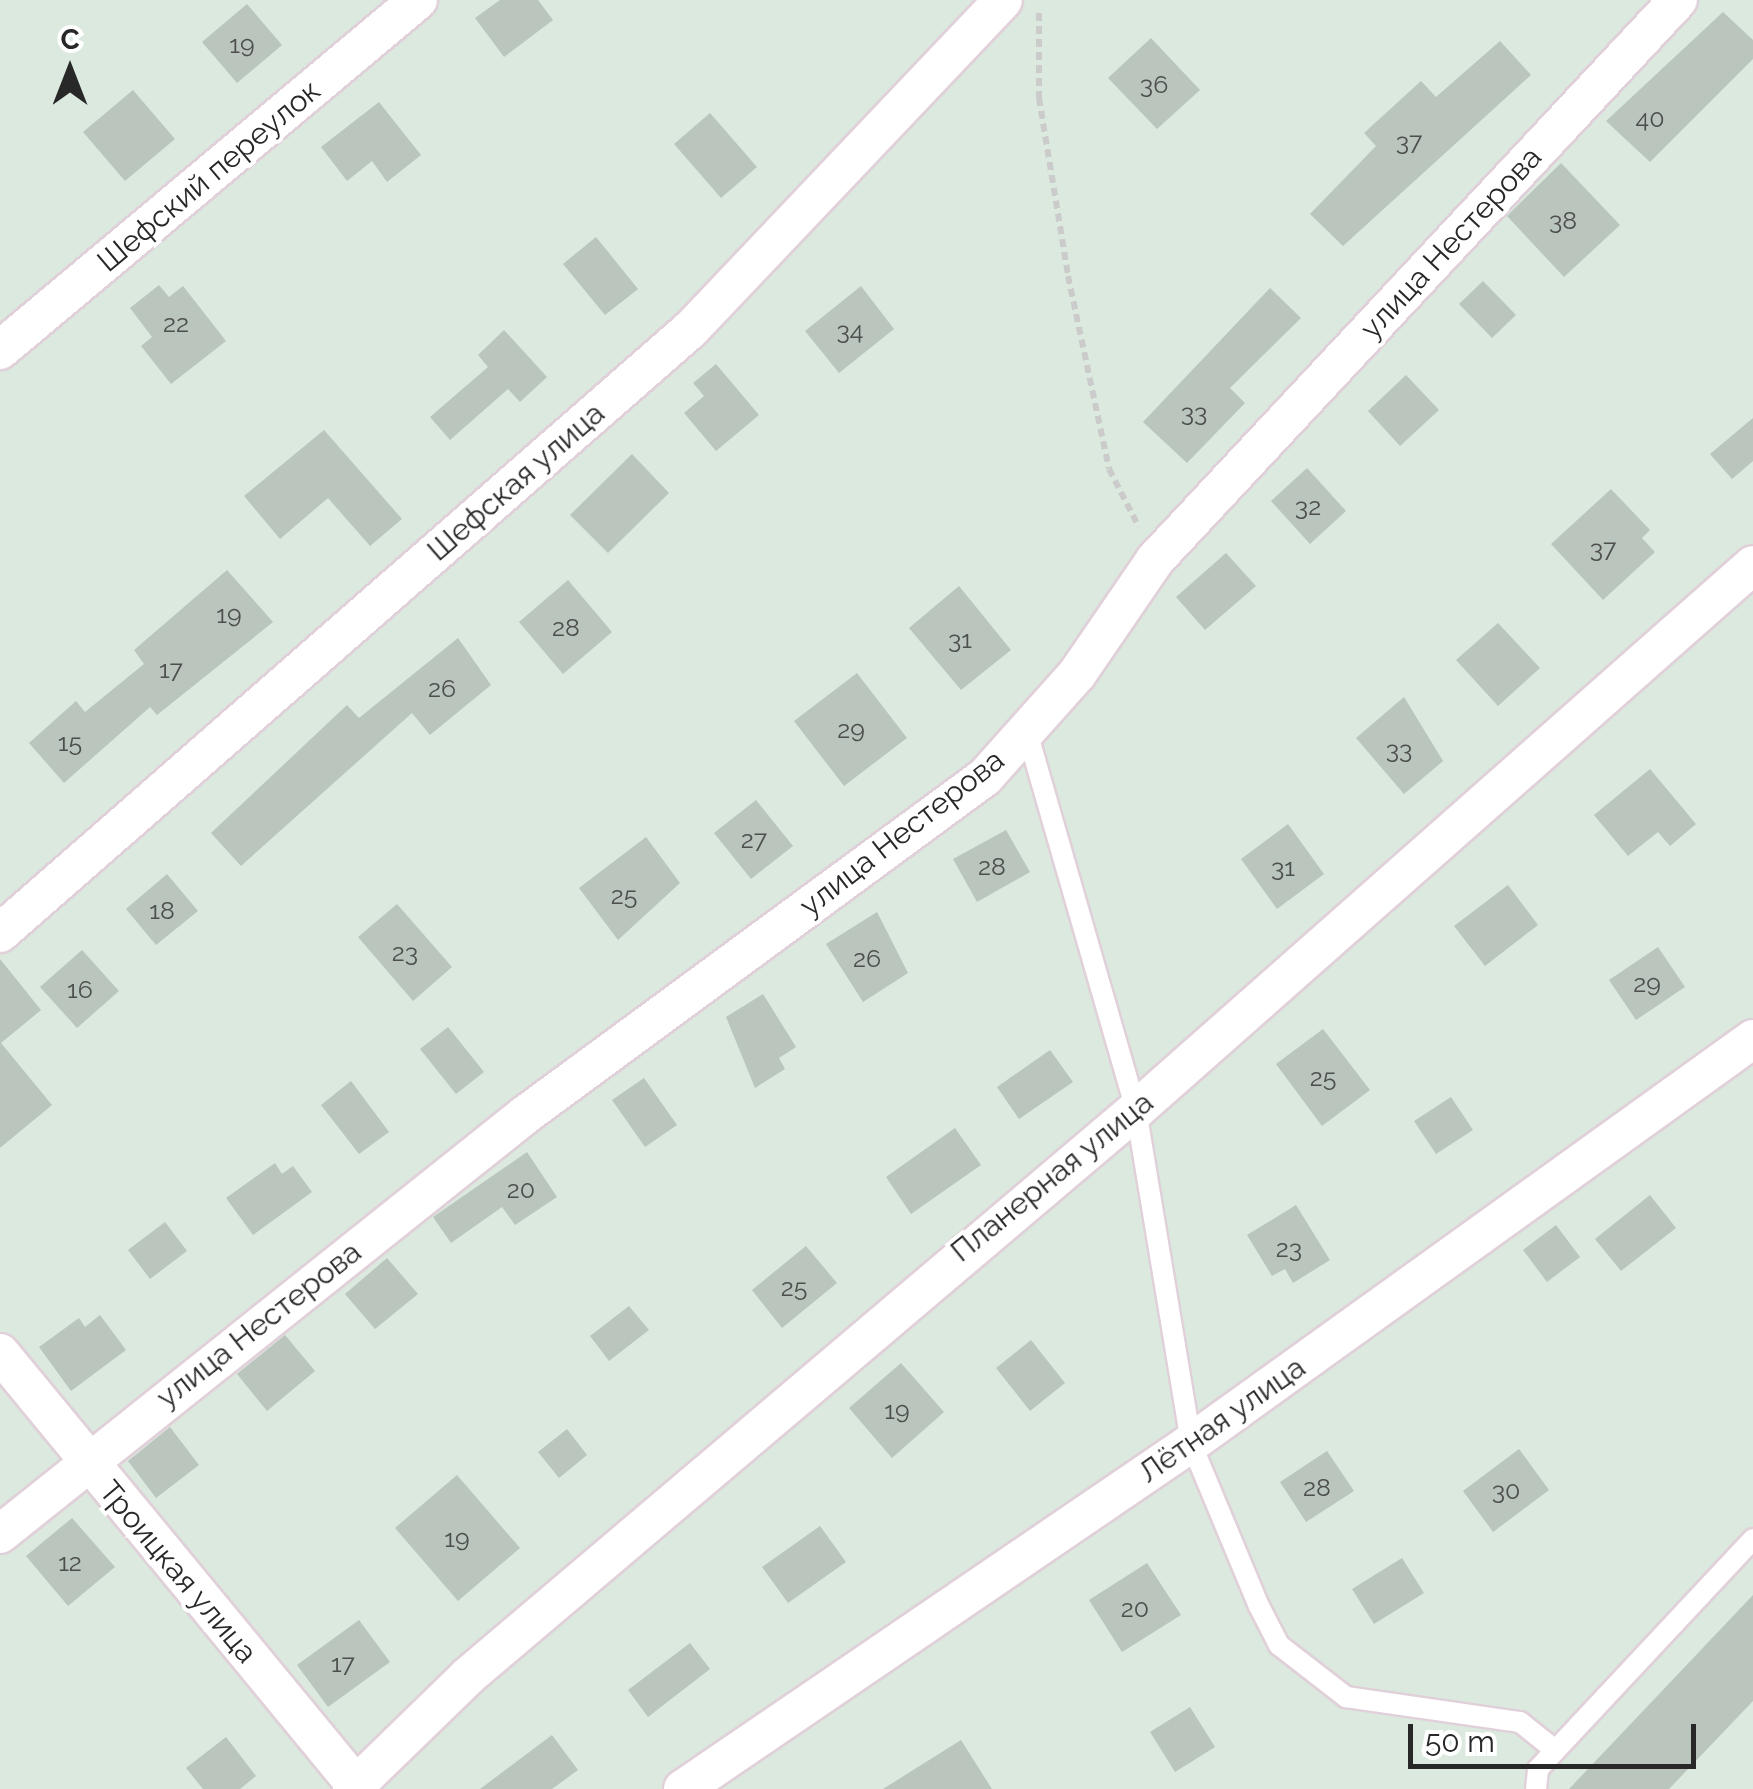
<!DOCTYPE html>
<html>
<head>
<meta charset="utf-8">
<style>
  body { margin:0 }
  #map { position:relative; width:1753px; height:1789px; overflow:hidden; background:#dbe9de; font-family:Raleway,sans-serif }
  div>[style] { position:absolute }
  .building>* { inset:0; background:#bac5bd }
  .path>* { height:6px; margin-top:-3px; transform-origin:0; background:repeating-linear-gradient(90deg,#cbcbcb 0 8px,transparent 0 13px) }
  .roads { filter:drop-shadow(2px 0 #e0d0d9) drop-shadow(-2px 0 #e0d0d9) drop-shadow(0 2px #e0d0d9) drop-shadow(0 -2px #e0d0d9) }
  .lane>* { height:20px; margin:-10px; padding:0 10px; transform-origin:10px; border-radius:10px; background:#fff }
  .street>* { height:38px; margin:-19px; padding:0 19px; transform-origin:19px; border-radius:19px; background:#fff }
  span { translate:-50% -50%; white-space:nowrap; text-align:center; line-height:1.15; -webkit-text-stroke:8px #fff; paint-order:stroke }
  .number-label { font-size:25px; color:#4c4f4d }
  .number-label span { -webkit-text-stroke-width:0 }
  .street-label { font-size:30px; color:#282828 }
  .north { position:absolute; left:20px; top:20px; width:100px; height:100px; -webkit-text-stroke:8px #fff; paint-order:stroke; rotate:0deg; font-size:28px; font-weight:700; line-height:40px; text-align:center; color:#282828 }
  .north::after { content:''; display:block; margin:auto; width:35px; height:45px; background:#282828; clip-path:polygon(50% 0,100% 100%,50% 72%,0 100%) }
  .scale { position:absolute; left:1408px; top:1724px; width:288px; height:45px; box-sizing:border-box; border:5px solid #282828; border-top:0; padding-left:12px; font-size:30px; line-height:35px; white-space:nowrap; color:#282828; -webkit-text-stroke:8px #fff; paint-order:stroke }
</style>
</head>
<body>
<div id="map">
  <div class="building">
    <div style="clip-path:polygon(500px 0,538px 0,553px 20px,504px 57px,475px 18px)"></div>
    <div style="clip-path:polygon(247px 4px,282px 45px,237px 83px,202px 42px)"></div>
    <div style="clip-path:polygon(1723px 12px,1753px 40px,1753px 59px,1650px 162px,1606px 121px)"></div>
    <div style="clip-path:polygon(1151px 38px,1200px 90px,1157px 129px,1108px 78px)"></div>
    <div style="clip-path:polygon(1500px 41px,1531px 75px,1343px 246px,1310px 214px,1376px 146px,1364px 133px,1421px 81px,1436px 97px)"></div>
    <div style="clip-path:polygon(133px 90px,175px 139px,125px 181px,83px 132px)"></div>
    <div style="clip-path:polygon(379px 102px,421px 155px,387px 182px,372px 161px,347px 181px,321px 147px)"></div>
    <div style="clip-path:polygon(710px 113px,757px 167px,721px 198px,674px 144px)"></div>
    <div style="clip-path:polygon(1561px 163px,1620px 225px,1564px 277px,1507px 216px)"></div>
    <div style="clip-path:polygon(596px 237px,638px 289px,605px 315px,563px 264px)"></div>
    <div style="clip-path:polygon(1483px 281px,1516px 315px,1492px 338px,1459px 304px)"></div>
    <div style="clip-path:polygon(159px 285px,169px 297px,183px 286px,226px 341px,171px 384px,141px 346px,152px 337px,130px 308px)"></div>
    <div style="clip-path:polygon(861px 286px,894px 329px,839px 373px,805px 331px)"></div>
    <div style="clip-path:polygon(1270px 288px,1301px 318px,1230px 388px,1245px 403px,1187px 463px,1143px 422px)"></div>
    <div style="clip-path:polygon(504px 330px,547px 377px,520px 402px,508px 389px,450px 440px,430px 417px,488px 367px,478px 355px)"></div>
    <div style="clip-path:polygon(716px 364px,759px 415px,716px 451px,684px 413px,704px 396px,693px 383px)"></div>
    <div style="clip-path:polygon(1406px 375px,1439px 410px,1400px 446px,1368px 411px)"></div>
    <div style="clip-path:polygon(1753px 418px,1753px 461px,1732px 479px,1710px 454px)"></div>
    <div style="clip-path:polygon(324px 430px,402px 519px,370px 546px,328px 498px,280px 539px,244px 496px)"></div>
    <div style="clip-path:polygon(632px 454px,669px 493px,608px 553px,570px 515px)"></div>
    <div style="clip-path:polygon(1307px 468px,1346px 511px,1310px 544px,1271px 501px)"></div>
    <div style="clip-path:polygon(1611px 489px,1650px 530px,1642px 538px,1655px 552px,1603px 600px,1551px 544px)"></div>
    <div style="clip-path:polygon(1226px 553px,1256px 586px,1205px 630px,1176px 597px)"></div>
    <div style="clip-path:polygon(227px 570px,273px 622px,157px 715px,150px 707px,64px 783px,29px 743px,76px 701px,85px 712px,144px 664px,134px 650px)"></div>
    <div style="clip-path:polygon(568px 580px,612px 632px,563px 674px,519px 622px)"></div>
    <div style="clip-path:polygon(959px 586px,1011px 650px,961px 690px,909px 628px)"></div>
    <div style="clip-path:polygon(1498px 623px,1540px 668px,1498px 706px,1456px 660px)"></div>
    <div style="clip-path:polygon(458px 638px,491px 685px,430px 735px,412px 713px,241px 866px,211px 833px,347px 705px,359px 718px)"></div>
    <div style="clip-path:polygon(857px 673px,907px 738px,844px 786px,794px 721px)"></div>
    <div style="clip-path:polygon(1404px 697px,1443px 761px,1404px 794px,1356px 738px)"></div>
    <div style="clip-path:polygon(1650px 769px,1696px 824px,1670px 846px,1658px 832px,1628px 856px,1594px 815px)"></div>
    <div style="clip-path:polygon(756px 800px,793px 846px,751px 879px,714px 833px)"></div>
    <div style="clip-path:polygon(1288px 824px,1324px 874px,1277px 909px,1241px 859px)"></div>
    <div style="clip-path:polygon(1006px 830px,1030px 872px,977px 902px,953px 859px)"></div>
    <div style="clip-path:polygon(646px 837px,680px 883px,618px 940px,579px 888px)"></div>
    <div style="clip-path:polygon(167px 874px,198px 911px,156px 945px,126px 909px)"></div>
    <div style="clip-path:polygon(1508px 885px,1538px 925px,1485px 966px,1454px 926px)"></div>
    <div style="clip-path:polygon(397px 904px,452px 967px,413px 1001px,358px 937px)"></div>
    <div style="clip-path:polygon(877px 912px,908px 973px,863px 1002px,826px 944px)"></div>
    <div style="clip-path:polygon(1658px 947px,1685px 987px,1636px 1020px,1609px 980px)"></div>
    <div style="clip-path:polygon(82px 950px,119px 991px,77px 1028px,40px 987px)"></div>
    <div style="clip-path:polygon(0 959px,41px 1010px,1px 1043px,52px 1105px,0 1148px)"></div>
    <div style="clip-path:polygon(763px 994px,796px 1047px,779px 1058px,785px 1069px,755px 1088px,726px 1017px)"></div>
    <div style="clip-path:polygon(448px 1027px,484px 1072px,456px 1094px,420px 1049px)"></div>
    <div style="clip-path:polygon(1323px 1029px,1370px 1090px,1322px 1126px,1276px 1064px)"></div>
    <div style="clip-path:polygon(1050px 1050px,1073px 1082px,1019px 1119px,997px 1087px)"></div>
    <div style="clip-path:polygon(644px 1078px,677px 1125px,645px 1147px,612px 1100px)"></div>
    <div style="clip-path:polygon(351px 1081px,389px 1132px,359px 1154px,321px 1105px)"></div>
    <div style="clip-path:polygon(1451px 1097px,1473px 1130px,1436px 1154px,1414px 1121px)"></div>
    <div style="clip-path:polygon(955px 1128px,981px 1165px,911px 1214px,886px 1177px)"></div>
    <div style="clip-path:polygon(527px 1152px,557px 1197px,515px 1225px,502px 1207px,451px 1243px,433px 1217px)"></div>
    <div style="clip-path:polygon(275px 1163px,282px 1174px,293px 1166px,312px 1192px,253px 1235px,226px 1198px)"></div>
    <div style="clip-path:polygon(1650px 1195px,1676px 1228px,1621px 1271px,1595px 1239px)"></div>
    <div style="clip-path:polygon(1296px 1205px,1330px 1260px,1293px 1283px,1285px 1269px,1272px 1276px,1247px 1235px)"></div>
    <div style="clip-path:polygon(165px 1222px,187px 1251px,150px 1279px,128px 1250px)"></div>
    <div style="clip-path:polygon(1556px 1225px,1580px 1257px,1547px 1282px,1523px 1250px)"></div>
    <div style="clip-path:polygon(806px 1246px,837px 1283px,782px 1328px,752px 1290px)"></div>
    <div style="clip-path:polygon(387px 1258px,418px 1294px,375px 1329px,345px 1294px)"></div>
    <div style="clip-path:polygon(629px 1306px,649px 1330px,609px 1361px,590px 1336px)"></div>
    <div style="clip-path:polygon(100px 1315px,126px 1350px,71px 1391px,39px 1347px,79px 1318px,85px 1327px)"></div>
    <div style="clip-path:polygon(285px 1335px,315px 1371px,267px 1411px,237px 1374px)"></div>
    <div style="clip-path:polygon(1031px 1340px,1065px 1383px,1030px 1411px,996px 1368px)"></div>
    <div style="clip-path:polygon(901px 1363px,944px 1412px,892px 1458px,849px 1408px)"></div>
    <div style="clip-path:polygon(170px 1427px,199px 1465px,156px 1498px,128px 1461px)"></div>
    <div style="clip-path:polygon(567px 1429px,587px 1455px,559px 1478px,538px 1452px)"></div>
    <div style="clip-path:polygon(1519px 1449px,1549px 1490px,1493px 1532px,1463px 1491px)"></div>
    <div style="clip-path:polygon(1327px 1451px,1354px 1491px,1306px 1522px,1280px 1482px)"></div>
    <div style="clip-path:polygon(457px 1475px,520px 1548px,458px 1601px,395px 1528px)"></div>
    <div style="clip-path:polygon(72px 1518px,115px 1567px,68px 1606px,26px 1556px)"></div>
    <div style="clip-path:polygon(820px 1526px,846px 1562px,788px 1603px,762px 1567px)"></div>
    <div style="clip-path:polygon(1402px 1558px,1424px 1593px,1374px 1624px,1352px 1589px)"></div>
    <div style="clip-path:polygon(1147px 1563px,1181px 1615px,1122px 1652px,1089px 1600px)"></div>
    <div style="clip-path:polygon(1753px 1595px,1753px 1701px,1669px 1789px,1569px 1789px)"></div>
    <div style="clip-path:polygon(359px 1620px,390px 1662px,328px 1707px,297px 1665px)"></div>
    <div style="clip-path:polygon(690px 1643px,710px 1669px,648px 1717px,628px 1690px)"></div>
    <div style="clip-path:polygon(1190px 1707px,1215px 1747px,1175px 1772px,1150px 1732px)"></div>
    <div style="clip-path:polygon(552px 1735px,578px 1770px,552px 1789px,480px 1789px)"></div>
    <div style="clip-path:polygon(226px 1737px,256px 1776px,240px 1789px,203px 1789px,186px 1768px)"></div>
    <div style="clip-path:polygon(961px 1740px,992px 1789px,883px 1789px)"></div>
  </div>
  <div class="path">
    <div style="left:1039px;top:13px;width:85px;rotate:90deg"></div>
    <div style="left:1039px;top:98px;width:180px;rotate:80.7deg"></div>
    <div style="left:1068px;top:276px;width:197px;rotate:78deg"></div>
    <div style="left:1109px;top:469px;width:65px;rotate:62.7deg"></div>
  </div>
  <div class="roads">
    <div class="lane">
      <div style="left:1027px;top:732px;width:393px;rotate:73.9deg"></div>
      <div style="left:1136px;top:1110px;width:338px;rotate:80.6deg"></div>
      <div style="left:1191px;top:1443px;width:177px;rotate:67.4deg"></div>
      <div style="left:1259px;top:1606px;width:44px;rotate:62.9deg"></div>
      <div style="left:1279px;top:1645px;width:85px;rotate:37.8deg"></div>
      <div style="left:1346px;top:1697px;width:176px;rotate:8.2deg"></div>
      <div style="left:1520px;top:1722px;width:45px;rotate:38.7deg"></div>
      <div style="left:1536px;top:1789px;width:20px;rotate:-84deg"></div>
      <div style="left:1538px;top:1769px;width:315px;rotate:-46.9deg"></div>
    </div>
    <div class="street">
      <div style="left:0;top:350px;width:545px;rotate:-39.94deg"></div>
      <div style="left:0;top:933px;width:918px;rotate:-41.16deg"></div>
      <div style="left:691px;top:329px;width:453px;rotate:-46.5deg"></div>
      <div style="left:0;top:1353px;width:565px;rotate:50.53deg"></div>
      <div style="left:0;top:1534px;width:672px;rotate:-38.59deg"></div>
      <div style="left:525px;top:1115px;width:571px;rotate:-36.31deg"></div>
      <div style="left:985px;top:777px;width:138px;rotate:-48.2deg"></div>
      <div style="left:1077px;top:674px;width:138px;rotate:-55.6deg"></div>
      <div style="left:1155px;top:560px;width:766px;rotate:-46.96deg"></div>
      <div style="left:352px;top:1789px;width:161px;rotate:-44.2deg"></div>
      <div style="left:467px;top:1677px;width:877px;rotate:-40.28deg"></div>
      <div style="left:1136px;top:1110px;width:823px;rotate:-41.45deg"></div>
      <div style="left:683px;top:1789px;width:615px;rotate:-34.26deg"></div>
      <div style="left:1191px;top:1443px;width:692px;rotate:-35.71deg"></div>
    </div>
  </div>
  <div class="number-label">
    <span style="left:242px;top:44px">19</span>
    <span style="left:1154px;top:84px">36</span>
    <span style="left:1650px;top:118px">40</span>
    <span style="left:1409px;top:141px">37</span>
    <span style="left:1563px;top:220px">38</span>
    <span style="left:176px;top:323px">22</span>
    <span style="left:850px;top:330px">34</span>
    <span style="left:1194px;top:412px">33</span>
    <span style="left:1308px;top:506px">32</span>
    <span style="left:1603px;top:548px">37</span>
    <span style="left:229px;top:614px">19</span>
    <span style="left:566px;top:627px">28</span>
    <span style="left:960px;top:639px">31</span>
    <span style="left:171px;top:669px">17</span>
    <span style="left:442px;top:688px">26</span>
    <span style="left:851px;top:729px">29</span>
    <span style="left:70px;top:742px">15</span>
    <span style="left:1399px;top:749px">33</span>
    <span style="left:754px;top:839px">27</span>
    <span style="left:992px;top:866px">28</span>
    <span style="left:1283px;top:867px">31</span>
    <span style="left:624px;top:895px">25</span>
    <span style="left:162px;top:910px">18</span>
    <span style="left:405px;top:952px">23</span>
    <span style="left:867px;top:958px">26</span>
    <span style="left:1647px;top:983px">29</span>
    <span style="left:80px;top:989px">16</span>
    <span style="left:1323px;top:1077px">25</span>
    <span style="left:521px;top:1189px">20</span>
    <span style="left:1289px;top:1248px">23</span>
    <span style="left:794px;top:1287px">25</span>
    <span style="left:897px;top:1410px">19</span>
    <span style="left:1317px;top:1487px">28</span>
    <span style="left:1506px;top:1490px">30</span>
    <span style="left:457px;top:1538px">19</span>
    <span style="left:70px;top:1562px">12</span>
    <span style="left:1135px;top:1608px">20</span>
    <span style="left:343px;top:1663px">17</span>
  </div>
  <div class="street-label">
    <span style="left:209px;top:176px;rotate:-40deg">Шефский переулок</span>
    <span style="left:1451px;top:243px;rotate:-47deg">улица Нестерова</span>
    <span style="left:516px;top:482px;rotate:-41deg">Шефская улица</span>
    <span style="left:902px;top:833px;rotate:-38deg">улица Нестерова</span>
    <span style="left:1052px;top:1177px;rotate:-39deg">Планерная улица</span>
    <span style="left:259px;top:1325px;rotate:-38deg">улица Нестерова</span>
    <span style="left:1222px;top:1420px;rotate:-35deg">Лётная улица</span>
    <span style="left:178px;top:1572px;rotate:50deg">Троицкая улица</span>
  </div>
  <div class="north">С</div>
  <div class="scale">50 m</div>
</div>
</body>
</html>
